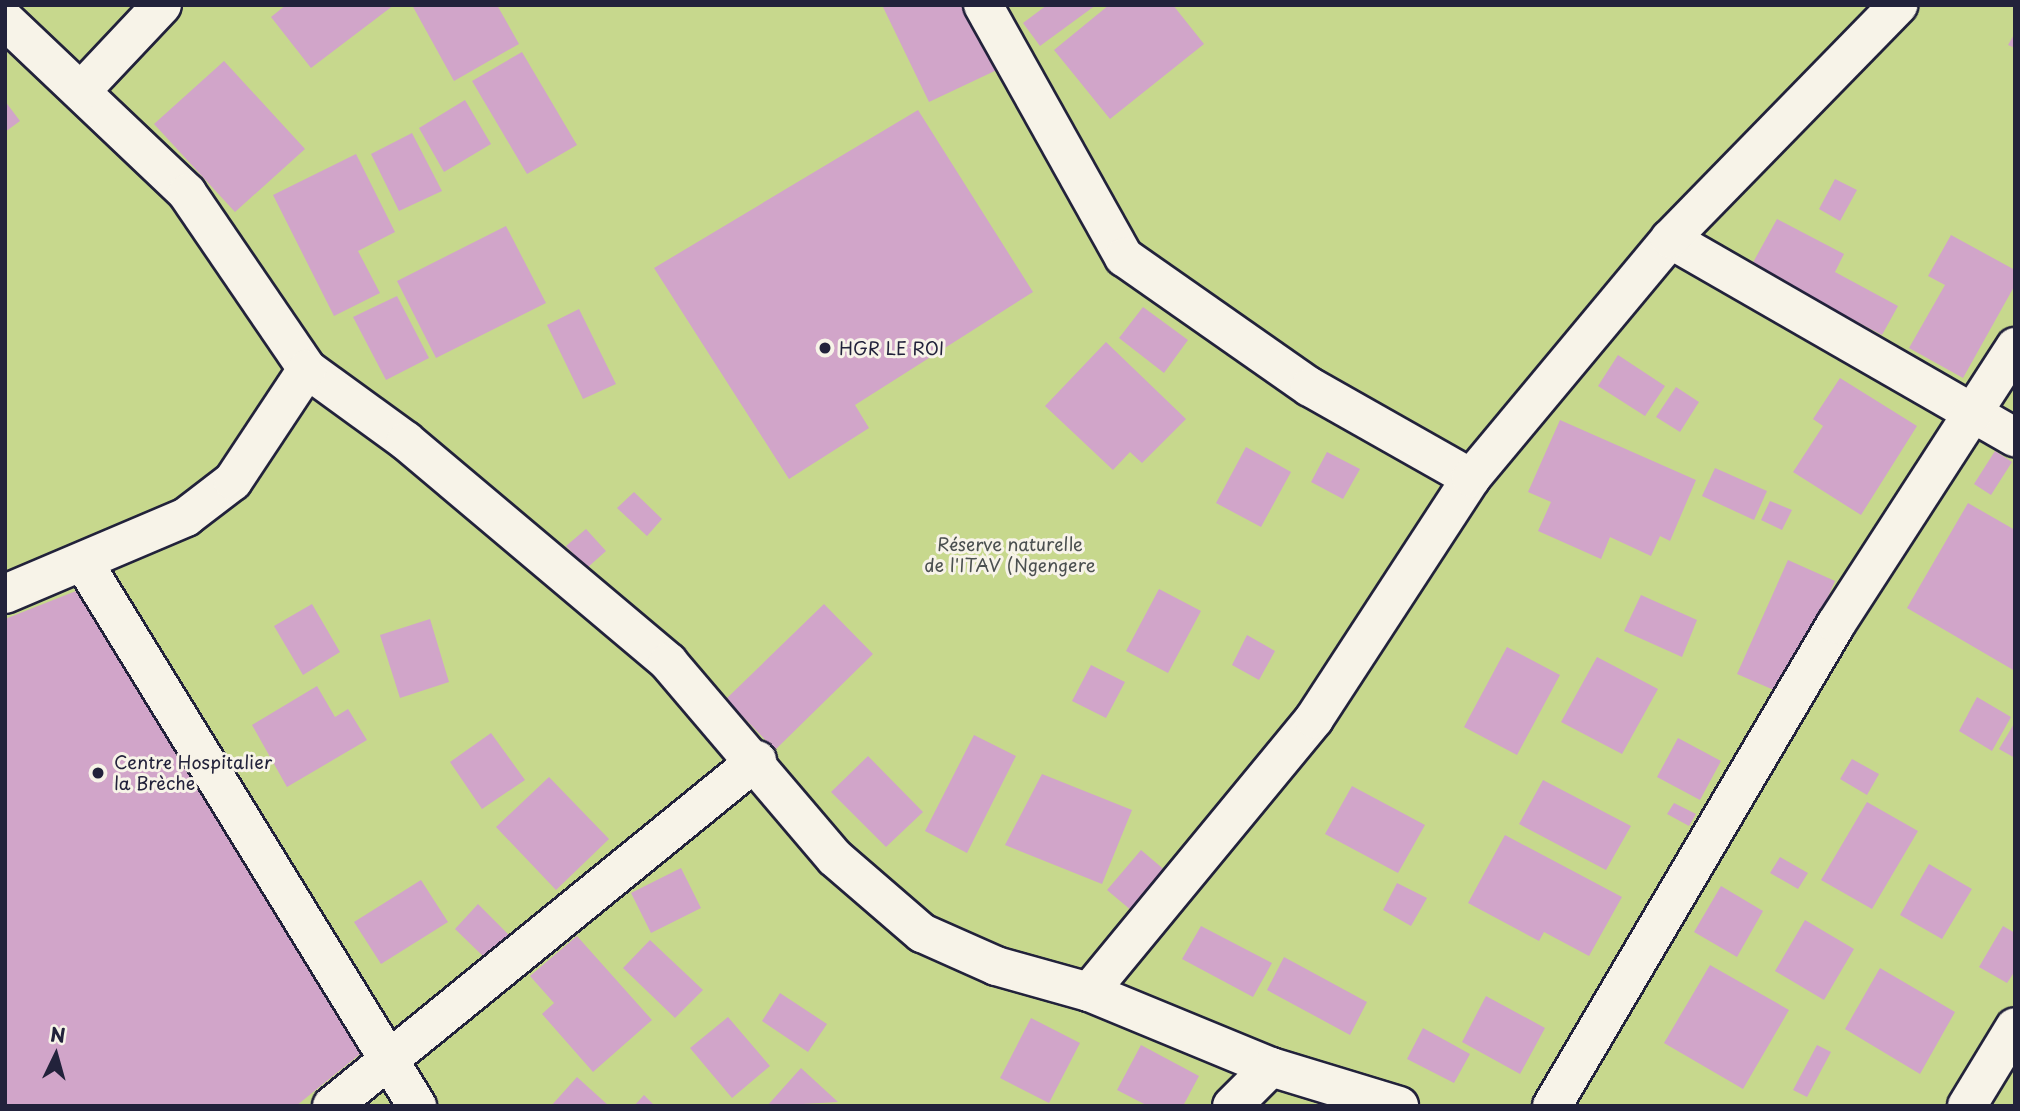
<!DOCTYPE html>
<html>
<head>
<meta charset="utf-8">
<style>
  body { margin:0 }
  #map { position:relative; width:2020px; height:1111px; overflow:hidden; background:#ecdcdf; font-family:"Playpen Sans",sans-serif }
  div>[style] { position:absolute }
  .green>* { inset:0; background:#c7d88d }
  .building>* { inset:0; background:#d1a5c9 }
  .roads { filter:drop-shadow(2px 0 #22223b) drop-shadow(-2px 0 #22223b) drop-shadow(0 2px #22223b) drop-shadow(0 -2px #22223b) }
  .street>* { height:38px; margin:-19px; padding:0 19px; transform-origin:19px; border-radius:19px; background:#f7f3e8 }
  .dots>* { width:19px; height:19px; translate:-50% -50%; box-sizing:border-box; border:4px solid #f7f3e8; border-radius:50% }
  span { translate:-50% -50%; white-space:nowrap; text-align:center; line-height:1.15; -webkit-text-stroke:6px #f7f3e8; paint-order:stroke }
  .poi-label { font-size:18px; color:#22223b }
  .left { translate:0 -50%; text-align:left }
  .park-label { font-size:18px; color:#4b5050 }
  .frame { position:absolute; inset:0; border:7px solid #22223b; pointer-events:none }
  .north { position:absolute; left:21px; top:1020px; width:70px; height:70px; -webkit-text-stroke:5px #f7f3e8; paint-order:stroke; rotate:5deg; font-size:19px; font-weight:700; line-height:28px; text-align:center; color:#22223b }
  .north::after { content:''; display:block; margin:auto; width:24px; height:32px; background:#22223b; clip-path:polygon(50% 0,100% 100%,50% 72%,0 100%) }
</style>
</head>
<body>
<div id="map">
  <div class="green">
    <div style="clip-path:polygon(5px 5px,2015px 5px,2015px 1106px,5px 1106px)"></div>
  </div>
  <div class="building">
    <div style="clip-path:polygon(286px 5px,394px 5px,311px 68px,271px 17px)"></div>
    <div style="clip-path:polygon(412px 5px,497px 5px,519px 44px,454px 81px)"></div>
    <div style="clip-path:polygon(882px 5px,970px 5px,1001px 68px,929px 102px)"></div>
    <div style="clip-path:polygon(1047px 5px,1096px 5px,1040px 46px,1023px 23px)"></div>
    <div style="clip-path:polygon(1109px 5px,1173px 5px,1204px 44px,1110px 119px,1054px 50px)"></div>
    <div style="clip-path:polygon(2015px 33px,2015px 48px,2008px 45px)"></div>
    <div style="clip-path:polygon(522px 52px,577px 145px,527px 174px,472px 81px)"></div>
    <div style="clip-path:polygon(224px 61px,305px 149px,235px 212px,154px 124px)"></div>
    <div style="clip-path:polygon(465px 100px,491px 144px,444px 172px,419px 128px)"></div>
    <div style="clip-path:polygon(5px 101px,20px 121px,5px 132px)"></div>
    <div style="clip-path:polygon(918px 110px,1033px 292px,855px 405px,869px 428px,789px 479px,654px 268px)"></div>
    <div style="clip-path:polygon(412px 133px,442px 191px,399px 211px,371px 154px)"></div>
    <div style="clip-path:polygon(356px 154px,395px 232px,358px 251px,380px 293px,334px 316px,273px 195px)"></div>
    <div style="clip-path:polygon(1835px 179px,1857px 190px,1840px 221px,1819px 209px)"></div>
    <div style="clip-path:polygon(1777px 219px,1844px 254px,1835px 272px,1898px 306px,1882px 335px,1751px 266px)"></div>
    <div style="clip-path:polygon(506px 226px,546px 303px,436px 358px,397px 281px)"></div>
    <div style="clip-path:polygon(1951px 235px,2015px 270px,2015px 285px,1963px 378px,1909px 348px,1945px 285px,1928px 276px)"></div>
    <div style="clip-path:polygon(397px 296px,429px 358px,386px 380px,353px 317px)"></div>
    <div style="clip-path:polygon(1143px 307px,1188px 340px,1164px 373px,1119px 338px)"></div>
    <div style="clip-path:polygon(579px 309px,616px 384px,583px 399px,547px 325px)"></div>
    <div style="clip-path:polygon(1106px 342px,1186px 419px,1142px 463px,1130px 452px,1113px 470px,1045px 406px)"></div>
    <div style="clip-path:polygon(1618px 355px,1665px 386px,1645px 416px,1598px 386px)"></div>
    <div style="clip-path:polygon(1840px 378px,1917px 426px,1861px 515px,1793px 472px,1823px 426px,1813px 419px)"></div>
    <div style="clip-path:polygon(1676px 387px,1699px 402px,1680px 432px,1656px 417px)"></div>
    <div style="clip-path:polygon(1560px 420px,1696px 480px,1670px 541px,1660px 536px,1651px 556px,1610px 537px,1601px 559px,1538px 531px,1551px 502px,1528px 492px)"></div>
    <div style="clip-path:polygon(1246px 447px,1291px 472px,1261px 527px,1216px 503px)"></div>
    <div style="clip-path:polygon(1995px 451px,2012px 462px,1991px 495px,1974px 484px)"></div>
    <div style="clip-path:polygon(1327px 452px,1360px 469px,1343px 499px,1311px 482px)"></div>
    <div style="clip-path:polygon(1715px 468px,1767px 491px,1754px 520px,1702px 496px)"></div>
    <div style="clip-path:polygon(634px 492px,662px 519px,647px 536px,617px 508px)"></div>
    <div style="clip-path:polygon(1770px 501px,1792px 510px,1782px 530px,1761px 520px)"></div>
    <div style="clip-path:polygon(1968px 503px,2015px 530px,2015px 671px,1907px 608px)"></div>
    <div style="clip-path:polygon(586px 529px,606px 551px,587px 568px,566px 546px)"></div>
    <div style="clip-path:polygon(1788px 560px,1835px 581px,1785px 695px,1737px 674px)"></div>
    <div style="clip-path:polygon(1159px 589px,1201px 611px,1168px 673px,1126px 651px)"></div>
    <div style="clip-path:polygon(76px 591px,360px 1054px,296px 1106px,5px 1106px,5px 619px)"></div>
    <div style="clip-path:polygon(1641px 595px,1697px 620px,1682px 657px,1624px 631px)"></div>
    <div style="clip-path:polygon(312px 604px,340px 652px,303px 675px,274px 626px)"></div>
    <div style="clip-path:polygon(824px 604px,873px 654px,775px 750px,726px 699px)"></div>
    <div style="clip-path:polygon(430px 619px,449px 682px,400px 698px,380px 635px)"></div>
    <div style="clip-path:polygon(1247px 635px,1275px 651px,1259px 680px,1232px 665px)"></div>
    <div style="clip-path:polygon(1507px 647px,1560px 675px,1517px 755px,1464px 727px)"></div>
    <div style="clip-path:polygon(1597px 657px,1658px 689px,1622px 754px,1561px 722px)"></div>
    <div style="clip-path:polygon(1091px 665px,1125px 682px,1106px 718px,1072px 701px)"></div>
    <div style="clip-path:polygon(317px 686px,335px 717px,348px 709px,367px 740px,287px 787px,252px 725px)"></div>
    <div style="clip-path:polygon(1977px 697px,2011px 717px,1992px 751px,1959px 731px)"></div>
    <div style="clip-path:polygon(2015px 722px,2015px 758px,1999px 749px)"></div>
    <div style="clip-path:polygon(491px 733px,525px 780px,482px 809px,450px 762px)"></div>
    <div style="clip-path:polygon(974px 735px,1016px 756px,967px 853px,925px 831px)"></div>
    <div style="clip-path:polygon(1678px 738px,1721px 761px,1700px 800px,1657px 777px)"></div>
    <div style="clip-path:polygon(868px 756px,923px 812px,886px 847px,831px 792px)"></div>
    <div style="clip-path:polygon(1852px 759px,1879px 774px,1867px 795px,1840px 779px)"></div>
    <div style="clip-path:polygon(1042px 774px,1132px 810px,1102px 884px,1005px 845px)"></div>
    <div style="clip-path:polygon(549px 777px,609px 839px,556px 890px,496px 827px)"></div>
    <div style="clip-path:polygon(1543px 780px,1631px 826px,1606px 870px,1519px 824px)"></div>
    <div style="clip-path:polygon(1352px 786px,1425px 825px,1398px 873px,1325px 834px)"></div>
    <div style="clip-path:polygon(1867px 802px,1918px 831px,1872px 909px,1821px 880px)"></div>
    <div style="clip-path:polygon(1674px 803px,1696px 814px,1689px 826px,1667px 814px)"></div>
    <div style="clip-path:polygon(1505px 835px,1622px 897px,1589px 956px,1544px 932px,1539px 941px,1468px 903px)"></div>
    <div style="clip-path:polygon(1141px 850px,1167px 872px,1132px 911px,1107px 890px)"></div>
    <div style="clip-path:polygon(1780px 857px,1808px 873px,1798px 889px,1770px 873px)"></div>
    <div style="clip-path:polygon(1929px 864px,1972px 889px,1942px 939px,1900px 915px)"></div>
    <div style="clip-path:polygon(681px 868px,701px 908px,651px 933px,631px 893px)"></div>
    <div style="clip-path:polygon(421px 880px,448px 922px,381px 964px,354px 922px)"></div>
    <div style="clip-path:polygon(1397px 883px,1427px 898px,1411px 926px,1383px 910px)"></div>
    <div style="clip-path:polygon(1721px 886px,1763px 911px,1737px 957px,1694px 932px)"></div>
    <div style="clip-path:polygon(478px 904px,509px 935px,485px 958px,455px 929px)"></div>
    <div style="clip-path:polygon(1805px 920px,1854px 949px,1824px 1000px,1775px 971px)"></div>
    <div style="clip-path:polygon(1201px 926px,1272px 963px,1253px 997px,1182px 959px)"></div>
    <div style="clip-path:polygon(2003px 926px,2015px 933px,2015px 971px,2007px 983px,1979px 967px)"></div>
    <div style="clip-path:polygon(577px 936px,652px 1020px,593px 1072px,542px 1014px,554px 1003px,530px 976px)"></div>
    <div style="clip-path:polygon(650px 940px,703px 990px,675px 1018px,623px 968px)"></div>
    <div style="clip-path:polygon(1284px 957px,1367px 1002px,1350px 1035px,1267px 990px)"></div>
    <div style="clip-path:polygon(1710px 965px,1789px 1010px,1743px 1089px,1664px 1043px)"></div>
    <div style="clip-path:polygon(1880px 968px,1955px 1012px,1920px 1074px,1845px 1029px)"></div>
    <div style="clip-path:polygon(780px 993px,827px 1024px,808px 1052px,762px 1021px)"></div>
    <div style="clip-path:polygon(1486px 996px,1545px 1028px,1520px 1074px,1462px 1042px)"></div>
    <div style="clip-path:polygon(728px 1017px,770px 1066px,732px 1098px,690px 1048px)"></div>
    <div style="clip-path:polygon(1031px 1018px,1080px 1043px,1049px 1103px,1000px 1078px)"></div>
    <div style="clip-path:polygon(1423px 1028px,1470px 1054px,1454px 1083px,1407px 1059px)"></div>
    <div style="clip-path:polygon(1141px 1045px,1199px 1076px,1183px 1106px,1148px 1106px,1117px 1090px)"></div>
    <div style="clip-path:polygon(1817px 1045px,1831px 1052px,1807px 1097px,1793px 1090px)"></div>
    <div style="clip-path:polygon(801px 1068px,838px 1102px,767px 1106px)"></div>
    <div style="clip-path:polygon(577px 1077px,609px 1106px,551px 1106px)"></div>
    <div style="clip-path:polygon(644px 1095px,655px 1106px,634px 1106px)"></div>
  </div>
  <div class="roads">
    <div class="street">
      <div style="left:983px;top:5px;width:289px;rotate:60.8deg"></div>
      <div style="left:1124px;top:257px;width:227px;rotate:35deg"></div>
      <div style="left:1310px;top:387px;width:185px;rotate:29.5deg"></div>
      <div style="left:5px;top:20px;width:251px;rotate:43.5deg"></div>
      <div style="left:187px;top:193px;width:213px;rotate:55.7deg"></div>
      <div style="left:307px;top:369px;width:122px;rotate:36deg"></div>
      <div style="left:406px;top:441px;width:343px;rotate:40.1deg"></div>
      <div style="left:668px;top:662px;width:257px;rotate:49.6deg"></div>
      <div style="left:835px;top:858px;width:115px;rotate:40.8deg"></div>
      <div style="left:922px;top:933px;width:81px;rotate:24deg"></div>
      <div style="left:996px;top:966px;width:97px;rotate:15.6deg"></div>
      <div style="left:1089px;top:992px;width:197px;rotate:22.4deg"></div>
      <div style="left:1271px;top:1067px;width:134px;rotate:16.9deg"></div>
      <div style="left:81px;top:91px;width:118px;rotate:-46.7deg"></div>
      <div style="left:1670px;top:239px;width:398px;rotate:29.9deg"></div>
      <div style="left:85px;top:565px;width:635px;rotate:58.46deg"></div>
      <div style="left:5px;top:594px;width:197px;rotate:-23deg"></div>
      <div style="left:186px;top:517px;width:59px;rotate:-37.5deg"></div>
      <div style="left:233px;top:481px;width:134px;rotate:-56.5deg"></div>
      <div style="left:1089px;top:992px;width:354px;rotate:-50.5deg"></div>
      <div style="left:1314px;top:719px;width:288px;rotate:-56.9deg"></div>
      <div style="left:1471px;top:478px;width:311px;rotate:-50.2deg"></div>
      <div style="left:1670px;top:239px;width:327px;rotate:-45.7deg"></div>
      <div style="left:332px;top:1106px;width:548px;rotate:-39.15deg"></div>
      <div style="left:1232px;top:1106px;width:55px;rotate:-45deg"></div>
      <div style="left:1552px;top:1106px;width:559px;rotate:-59.49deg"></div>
      <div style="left:1836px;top:624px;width:330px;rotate:-57.1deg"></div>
      <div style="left:1967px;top:1106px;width:92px;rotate:-58.7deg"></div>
    </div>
  </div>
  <div class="dots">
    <div style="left:825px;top:348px;background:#22223b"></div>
    <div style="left:98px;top:773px;background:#22223b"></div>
  </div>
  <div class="poi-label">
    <span class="left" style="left:839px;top:348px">HGR LE ROI</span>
    <span class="left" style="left:114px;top:773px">Centre Hospitalier<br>la Brèche</span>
  </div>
  <div class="park-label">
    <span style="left:1010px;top:555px">Réserve naturelle<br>de l'ITAV (Ngengere</span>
  </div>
  <div class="frame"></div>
  <div class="north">N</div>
</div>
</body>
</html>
